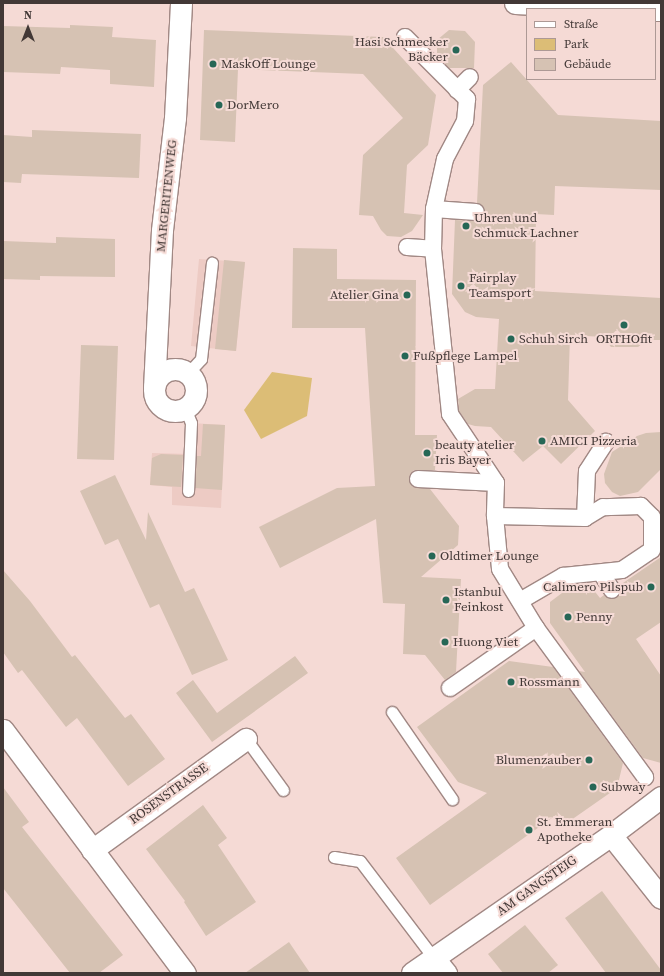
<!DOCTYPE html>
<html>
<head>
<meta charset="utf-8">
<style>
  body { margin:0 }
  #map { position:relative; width:664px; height:976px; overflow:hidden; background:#f5dad5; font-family:"Source Serif 4",serif }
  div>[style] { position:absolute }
  .built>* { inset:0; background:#edcbc4 }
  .green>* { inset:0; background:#dcbd76 }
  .building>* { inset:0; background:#d6c2b3 }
  .roads { filter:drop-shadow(1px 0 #a18884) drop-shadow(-1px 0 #a18884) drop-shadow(0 1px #a18884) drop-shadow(0 -1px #a18884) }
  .service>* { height:11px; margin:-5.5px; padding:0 5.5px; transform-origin:5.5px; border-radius:5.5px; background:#fff }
  .pedestrian>* { height:16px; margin:-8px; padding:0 8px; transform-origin:8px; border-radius:8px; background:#fff }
  .minor>* { height:21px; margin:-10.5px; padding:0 10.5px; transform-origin:10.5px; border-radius:10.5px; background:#fff }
  .minor>.ring { margin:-10.5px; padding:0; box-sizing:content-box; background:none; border:21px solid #fff; border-radius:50% }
  .dots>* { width:11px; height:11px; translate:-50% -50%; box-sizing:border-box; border:2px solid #f5dad5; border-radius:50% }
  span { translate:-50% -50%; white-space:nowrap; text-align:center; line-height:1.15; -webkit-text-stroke:4px #f5dad5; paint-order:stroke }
  .poi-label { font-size:13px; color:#423836 }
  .right { translate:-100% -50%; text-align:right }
  .left { translate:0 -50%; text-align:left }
  .street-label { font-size:13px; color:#423836 }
  .frame { position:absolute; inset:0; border:4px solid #423836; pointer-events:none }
  .legend { position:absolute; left:526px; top:8px; width:130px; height:72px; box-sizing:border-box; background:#f5dad5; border:1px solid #ad9995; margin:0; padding:5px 7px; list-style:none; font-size:12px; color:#423836 }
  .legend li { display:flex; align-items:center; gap:8px; height:20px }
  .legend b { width:20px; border:1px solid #ad9995 }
  .north { position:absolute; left:8px; top:8px; width:40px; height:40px; -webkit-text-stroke:3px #f5dad5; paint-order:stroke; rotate:0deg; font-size:11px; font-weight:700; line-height:16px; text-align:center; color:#423836 }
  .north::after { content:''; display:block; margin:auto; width:14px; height:18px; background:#423836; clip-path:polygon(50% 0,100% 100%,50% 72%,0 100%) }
</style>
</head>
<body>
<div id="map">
  <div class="built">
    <div style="clip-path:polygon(199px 259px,245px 262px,236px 351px,191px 346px)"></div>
    <div style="clip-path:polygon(191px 423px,225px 425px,221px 508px,172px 505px,172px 487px,150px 485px,152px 453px,189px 454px)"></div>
  </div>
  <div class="green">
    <div style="clip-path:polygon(272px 372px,312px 378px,307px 416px,261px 439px,244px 410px)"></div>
  </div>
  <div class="building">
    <div style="clip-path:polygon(70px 25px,113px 27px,112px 37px,156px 40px,154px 87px,110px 84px,110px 70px,61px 67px,60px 74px,3px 72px,3px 26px,70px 28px)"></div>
    <div style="clip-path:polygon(204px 30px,383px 37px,436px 95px,428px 145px,407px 165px,404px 213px,423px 215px,412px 231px,401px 237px,387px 236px,381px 230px,373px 216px,359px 215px,363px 155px,403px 118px,363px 74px,238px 69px,235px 142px,200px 140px)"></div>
    <div style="clip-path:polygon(449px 30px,465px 31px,475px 42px,474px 68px,449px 68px,437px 56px,437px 40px)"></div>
    <div style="clip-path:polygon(511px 62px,558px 115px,661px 121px,661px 190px,555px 186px,554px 215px,536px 214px,535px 291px,661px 298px,661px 340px,647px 340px,638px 347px,611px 347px,603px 337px,570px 335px,568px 400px,595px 431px,561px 464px,543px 446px,523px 462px,491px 427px,475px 426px,468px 424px,459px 411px,458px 399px,475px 389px,495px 389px,499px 319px,476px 317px,465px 312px,452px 294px,455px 220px,476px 221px,484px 217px,484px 208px,477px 203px,483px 85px)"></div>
    <div style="clip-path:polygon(32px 130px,141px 134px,139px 178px,22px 174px,21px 183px,3px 182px,3px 135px,32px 137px)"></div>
    <div style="clip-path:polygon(56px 237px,115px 239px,115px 277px,40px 276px,40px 280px,3px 279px,3px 241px,56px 243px)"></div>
    <div style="clip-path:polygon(293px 248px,337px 249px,337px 279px,416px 280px,415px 435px,437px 435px,435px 470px,414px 470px,410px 474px,409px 479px,413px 487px,430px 489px,459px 526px,458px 545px,421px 577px,461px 579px,456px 672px,445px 680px,425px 655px,403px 654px,405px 604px,383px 603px,376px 519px,280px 568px,259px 527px,337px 488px,375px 486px,365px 328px,292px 328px)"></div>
    <div style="clip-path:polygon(224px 260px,245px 262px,236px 351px,215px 349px)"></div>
    <div style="clip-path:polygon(81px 345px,118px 346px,114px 460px,77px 459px)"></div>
    <div style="clip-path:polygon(203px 424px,225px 425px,222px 490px,195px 488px,197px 456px,201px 456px)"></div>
    <div style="clip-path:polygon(661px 432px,661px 469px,638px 492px,620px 496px,612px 492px,605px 483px,604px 474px,612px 452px,637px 436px,646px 433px)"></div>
    <div style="clip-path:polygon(161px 454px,183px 455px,181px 487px,150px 485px,152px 458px)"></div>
    <div style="clip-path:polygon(115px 475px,146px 540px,148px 512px,185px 592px,194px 588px,228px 660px,192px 675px,159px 604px,150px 608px,118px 539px,105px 545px,80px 491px)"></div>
    <div style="clip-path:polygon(661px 557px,661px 622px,636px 639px,661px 676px,661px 763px,643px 758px,579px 671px,585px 672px,550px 623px,550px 602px,574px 584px,592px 588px,600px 598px,604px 595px,613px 599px,621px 594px,620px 585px)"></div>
    <div style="clip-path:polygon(3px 570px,30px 601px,72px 657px,75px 655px,125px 718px,131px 714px,165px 759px,128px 786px,77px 718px,66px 727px,22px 670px,18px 673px,3px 652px)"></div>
    <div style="clip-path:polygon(295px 656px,308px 673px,212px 742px,176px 693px,193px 680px,217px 713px)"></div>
    <div style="clip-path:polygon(509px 661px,553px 667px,623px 763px,617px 788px,564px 825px,556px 815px,430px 905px,396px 858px,487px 793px,458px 782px,417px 727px)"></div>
    <div style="clip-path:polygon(3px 787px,29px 822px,22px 827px,123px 955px,99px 973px,70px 973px,3px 888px)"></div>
    <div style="clip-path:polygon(203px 805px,227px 838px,218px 845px,256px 902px,206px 936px,184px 902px,185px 901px,146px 849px)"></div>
    <div style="clip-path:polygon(602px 891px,661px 970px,661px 973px,606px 973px,565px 918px)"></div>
    <div style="clip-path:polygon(525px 925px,558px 965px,548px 973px,503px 973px,488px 954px)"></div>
    <div style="clip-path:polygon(289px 942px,310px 973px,245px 973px)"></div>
  </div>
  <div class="roads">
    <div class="service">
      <div style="left:188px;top:373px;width:19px;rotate:-47deg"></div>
      <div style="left:201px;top:359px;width:97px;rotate:-83.5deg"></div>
      <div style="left:185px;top:408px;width:16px;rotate:68deg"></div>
      <div style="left:191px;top:423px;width:68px;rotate:92.5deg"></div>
      <div style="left:392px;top:712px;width:106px;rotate:55.4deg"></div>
      <div style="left:246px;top:739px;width:63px;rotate:54deg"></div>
      <div style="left:334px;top:857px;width:26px;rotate:9deg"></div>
      <div style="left:360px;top:861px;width:121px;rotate:52.8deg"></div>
    </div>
    <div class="pedestrian">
      <div style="left:405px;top:37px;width:88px;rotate:45deg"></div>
      <div style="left:467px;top:99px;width:22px;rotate:95deg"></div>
      <div style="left:465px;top:121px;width:43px;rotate:117.8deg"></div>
      <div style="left:445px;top:159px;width:51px;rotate:102.4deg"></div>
      <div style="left:434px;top:209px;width:40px;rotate:91.4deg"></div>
      <div style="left:433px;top:249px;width:166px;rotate:84.1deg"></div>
      <div style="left:450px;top:414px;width:83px;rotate:56.3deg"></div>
      <div style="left:496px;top:483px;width:33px;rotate:92deg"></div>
      <div style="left:495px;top:516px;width:53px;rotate:84.6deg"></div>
      <div style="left:500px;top:569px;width:69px;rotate:58.6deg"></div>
      <div style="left:536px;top:628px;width:185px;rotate:53.8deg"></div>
      <div style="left:457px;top:90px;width:18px;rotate:-45deg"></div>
      <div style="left:434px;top:209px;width:42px;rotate:4.1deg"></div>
      <div style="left:407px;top:247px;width:26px;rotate:4deg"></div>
      <div style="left:418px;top:479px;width:78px;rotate:2.9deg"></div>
      <div style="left:495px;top:516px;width:90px;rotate:1.3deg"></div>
      <div style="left:585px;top:518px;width:47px;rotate:-87.6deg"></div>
      <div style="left:587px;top:471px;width:35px;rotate:-57deg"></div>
      <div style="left:601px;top:573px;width:20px;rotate:57deg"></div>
      <div style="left:520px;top:601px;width:50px;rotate:-30.2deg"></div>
      <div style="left:563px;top:576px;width:59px;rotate:-5.8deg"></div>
      <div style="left:622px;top:570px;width:36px;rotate:-34deg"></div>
      <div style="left:652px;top:550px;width:33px;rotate:-90deg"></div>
      <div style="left:652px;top:517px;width:16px;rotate:-135deg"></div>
      <div style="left:641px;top:506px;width:38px;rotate:178deg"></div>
      <div style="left:603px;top:507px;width:21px;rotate:149deg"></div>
      <div style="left:450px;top:688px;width:105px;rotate:-34.9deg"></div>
    </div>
    <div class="minor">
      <div style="left:515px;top:3px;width:123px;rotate:2.8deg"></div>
      <div style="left:655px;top:10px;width:6px"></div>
      <div class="ring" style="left:154px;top:369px;width:21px;height:21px"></div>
      <div style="left:154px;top:388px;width:158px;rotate:-87.1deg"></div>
      <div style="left:162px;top:230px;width:113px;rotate:-83.4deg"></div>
      <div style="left:175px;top:118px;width:115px;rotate:-87deg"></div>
      <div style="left:3px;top:730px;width:304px;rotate:53.2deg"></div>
      <div style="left:611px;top:835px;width:80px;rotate:51.6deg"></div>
      <div style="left:92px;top:850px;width:190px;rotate:-35.8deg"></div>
      <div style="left:433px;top:957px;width:21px;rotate:51deg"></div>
      <div style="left:412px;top:973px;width:242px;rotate:-34.7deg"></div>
      <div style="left:611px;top:835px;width:63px;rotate:-37.2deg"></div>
    </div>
  </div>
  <div class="dots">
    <div style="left:456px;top:50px;background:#266756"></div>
    <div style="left:213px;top:64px;background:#266756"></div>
    <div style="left:219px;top:105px;background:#266756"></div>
    <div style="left:466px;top:226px;background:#266756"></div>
    <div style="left:461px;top:286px;background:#266756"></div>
    <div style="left:407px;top:295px;background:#266756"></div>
    <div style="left:624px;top:325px;background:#266756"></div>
    <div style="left:511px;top:339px;background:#266756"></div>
    <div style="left:405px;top:356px;background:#266756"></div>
    <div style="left:542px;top:441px;background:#266756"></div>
    <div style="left:427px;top:453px;background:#266756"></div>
    <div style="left:432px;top:556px;background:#266756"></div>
    <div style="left:651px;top:587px;background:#266756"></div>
    <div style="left:446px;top:600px;background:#266756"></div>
    <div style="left:568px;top:617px;background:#266756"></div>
    <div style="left:445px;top:642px;background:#266756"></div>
    <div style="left:511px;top:682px;background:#266756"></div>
    <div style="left:589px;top:760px;background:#266756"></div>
    <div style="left:593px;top:787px;background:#266756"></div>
    <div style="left:529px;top:830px;background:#266756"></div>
  </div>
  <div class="poi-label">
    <span class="right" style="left:448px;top:50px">Hasi Schmecker<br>Bäcker</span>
    <span class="left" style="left:221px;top:64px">MaskOff Lounge</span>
    <span class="left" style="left:227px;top:105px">DorMero</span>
    <span class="left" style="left:474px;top:226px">Uhren und<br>Schmuck Lachner</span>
    <span class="left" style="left:469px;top:286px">Fairplay<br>Teamsport</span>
    <span class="right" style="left:399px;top:295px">Atelier Gina</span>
    <span class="left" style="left:519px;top:339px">Schuh Sirch</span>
    <span style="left:624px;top:339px">ORTHOfit</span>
    <span class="left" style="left:413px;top:356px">Fußpflege Lampel</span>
    <span class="left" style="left:550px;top:441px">AMICI Pizzeria</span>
    <span class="left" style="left:435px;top:453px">beauty atelier<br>Iris Bayer</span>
    <span class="left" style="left:440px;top:556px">Oldtimer Lounge</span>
    <span class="right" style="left:643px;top:587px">Calimero Pilspub</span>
    <span class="left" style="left:454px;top:600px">Istanbul<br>Feinkost</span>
    <span class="left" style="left:576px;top:617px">Penny</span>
    <span class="left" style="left:453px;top:642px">Huong Viet</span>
    <span class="left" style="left:519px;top:682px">Rossmann</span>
    <span class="right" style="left:581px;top:760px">Blumenzauber</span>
    <span class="left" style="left:601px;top:787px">Subway</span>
    <span class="left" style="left:537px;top:830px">St. Emmeran<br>Apotheke</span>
  </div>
  <div class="street-label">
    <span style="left:167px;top:196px;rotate:-84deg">MARGERITENWEG</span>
    <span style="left:169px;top:794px;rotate:-36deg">ROSENSTRASSE</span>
    <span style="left:537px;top:886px;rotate:-35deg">AM GANGSTEIG</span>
  </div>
  <div class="frame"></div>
  <ul class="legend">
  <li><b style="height:5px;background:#fff"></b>Straße</li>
  <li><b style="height:11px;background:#dcbd76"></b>Park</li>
  <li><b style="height:11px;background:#d6c2b3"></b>Gebäude</li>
  </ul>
  <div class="north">N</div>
</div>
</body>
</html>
